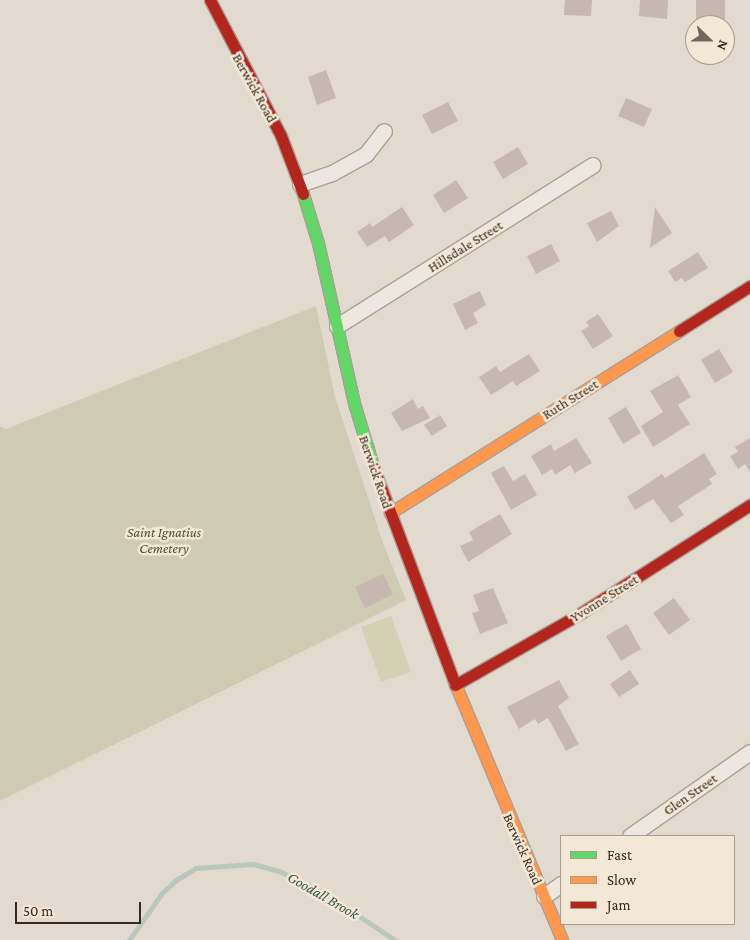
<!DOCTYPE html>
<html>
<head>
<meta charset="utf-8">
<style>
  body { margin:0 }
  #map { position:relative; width:750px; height:940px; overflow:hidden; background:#e3dacf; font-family:"Crimson Pro",serif }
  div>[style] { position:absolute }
  .green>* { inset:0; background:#d4d0b3 }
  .cemetery>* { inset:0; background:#cfcab2 }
  .stream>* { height:5px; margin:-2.5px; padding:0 2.5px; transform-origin:2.5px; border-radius:2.5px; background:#bac7bd }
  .building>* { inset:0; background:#c6b8b0 }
  .roads { filter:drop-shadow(1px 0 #a8a098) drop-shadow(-1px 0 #a8a098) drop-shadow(0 1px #a8a098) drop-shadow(0 -1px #a8a098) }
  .street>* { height:15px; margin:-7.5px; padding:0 7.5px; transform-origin:7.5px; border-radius:7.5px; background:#ece7e0 }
  .fast>* { height:11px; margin:-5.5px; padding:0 5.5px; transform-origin:5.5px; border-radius:5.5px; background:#63d668 }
  .slow>* { height:11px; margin:-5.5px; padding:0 5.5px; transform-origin:5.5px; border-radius:5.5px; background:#ff974d }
  .jam>* { height:11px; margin:-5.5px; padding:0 5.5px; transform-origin:5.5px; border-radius:5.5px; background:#b3261e }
  span { translate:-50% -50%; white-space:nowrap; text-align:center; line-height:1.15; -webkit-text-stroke:5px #f3e7d6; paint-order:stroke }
  .street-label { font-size:14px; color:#372820 }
  .park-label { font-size:14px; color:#4d5129; font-style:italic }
  .water-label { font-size:15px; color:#31554e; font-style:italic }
  .legend { position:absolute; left:560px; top:835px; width:175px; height:90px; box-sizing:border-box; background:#f3e7d6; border:1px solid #a89b8d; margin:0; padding:6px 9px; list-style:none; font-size:15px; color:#372820 }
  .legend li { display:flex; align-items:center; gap:10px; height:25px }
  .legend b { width:25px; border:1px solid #a89b8d }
  .north { position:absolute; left:685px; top:15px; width:50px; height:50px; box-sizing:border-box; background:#f3e7d6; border:1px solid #a89b8d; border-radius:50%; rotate:112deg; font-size:14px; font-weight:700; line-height:20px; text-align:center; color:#372820 }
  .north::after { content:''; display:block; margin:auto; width:18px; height:22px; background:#73665d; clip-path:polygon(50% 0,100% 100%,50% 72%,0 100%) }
  .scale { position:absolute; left:15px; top:902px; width:126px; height:22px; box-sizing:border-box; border:2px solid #372820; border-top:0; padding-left:6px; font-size:15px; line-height:18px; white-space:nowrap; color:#372820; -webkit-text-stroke:4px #f3e7d6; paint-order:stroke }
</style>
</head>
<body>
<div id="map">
  <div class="green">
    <div style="clip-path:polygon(391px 616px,411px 672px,381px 682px,361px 627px)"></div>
  </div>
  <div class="cemetery">
    <div style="clip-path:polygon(316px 306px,335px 397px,383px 543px,406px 600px,0 801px,0 426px,6px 429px)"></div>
  </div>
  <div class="stream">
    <div style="left:129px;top:940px;width:57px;rotate:-54.9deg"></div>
    <div style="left:162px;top:893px;width:19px;rotate:-43deg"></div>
    <div style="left:176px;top:880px;width:23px;rotate:-31deg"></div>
    <div style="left:196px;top:868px;width:57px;rotate:-4deg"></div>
    <div style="left:253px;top:864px;width:27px;rotate:15deg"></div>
    <div style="left:279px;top:871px;width:52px;rotate:26.1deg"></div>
    <div style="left:326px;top:894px;width:83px;rotate:33.7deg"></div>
  </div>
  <div class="building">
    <div style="clip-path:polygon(565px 0,592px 0,591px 16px,564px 15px)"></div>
    <div style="clip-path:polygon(640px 0,668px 0,667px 19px,639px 16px)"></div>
    <div style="clip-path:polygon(696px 0,725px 0,725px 19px,696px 19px)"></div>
    <div style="clip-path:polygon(326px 70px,336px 98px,317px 105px,308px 77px)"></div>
    <div style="clip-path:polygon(626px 98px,652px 109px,644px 127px,618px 116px)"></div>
    <div style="clip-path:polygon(448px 102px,458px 121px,432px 134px,422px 115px)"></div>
    <div style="clip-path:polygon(518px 147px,528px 164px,503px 179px,493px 162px)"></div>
    <div style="clip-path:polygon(456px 180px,468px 198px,444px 213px,433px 195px)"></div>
    <div style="clip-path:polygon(402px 207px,414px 225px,389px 242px,385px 236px,367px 247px,357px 232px,370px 223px,372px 227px)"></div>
    <div style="clip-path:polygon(655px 207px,672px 233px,650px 248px)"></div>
    <div style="clip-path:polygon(611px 211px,619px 226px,597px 242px,587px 223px)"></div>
    <div style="clip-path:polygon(551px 244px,560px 261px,536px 274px,527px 256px)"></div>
    <div style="clip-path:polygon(698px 252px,708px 268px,685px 282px,682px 278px,675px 282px,668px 271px)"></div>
    <div style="clip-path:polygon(480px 291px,486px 305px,473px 313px,478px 323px,465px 330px,453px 304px)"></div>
    <div style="clip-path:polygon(598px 314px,613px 336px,593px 349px,581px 331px,589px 326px,586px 322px)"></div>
    <div style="clip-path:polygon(719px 349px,733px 372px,715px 383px,701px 360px)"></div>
    <div style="clip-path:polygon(529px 354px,540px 371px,516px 386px,513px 381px,491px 395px,479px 377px,496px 366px,500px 372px)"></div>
    <div style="clip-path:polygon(678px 375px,691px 397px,678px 405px,690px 424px,653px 447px,641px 426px,663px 412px,650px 391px)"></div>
    <div style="clip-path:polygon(413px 399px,418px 409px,423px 406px,430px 418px,402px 431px,391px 413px)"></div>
    <div style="clip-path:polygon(626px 407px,641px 433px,623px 444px,608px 418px)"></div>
    <div style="clip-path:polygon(440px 415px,447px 426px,432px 436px,424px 425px)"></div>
    <div style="clip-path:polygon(576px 438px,592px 463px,575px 473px,570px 465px,555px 475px,552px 469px,542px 475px,531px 456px,551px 444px,554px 451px)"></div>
    <div style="clip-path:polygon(750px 438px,750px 472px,745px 464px,738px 469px,730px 456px,738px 452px,735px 447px)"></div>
    <div style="clip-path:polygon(704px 453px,717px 474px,709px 479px,712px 484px,678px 506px,684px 515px,671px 523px,653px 499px,635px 510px,627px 497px,662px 474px,665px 478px)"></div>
    <div style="clip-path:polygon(504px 466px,513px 481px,525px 474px,537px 495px,511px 510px,491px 473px)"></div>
    <div style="clip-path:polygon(500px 514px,512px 534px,468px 562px,460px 546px,473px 540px,469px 532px)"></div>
    <div style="clip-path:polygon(383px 574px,393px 594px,365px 608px,355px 587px)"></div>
    <div style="clip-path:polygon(493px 588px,508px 623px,480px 634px,472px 613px,479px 611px,473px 595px)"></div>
    <div style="clip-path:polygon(674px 598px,690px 620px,669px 635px,653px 613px)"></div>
    <div style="clip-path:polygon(627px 624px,641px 649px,621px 661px,606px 636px)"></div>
    <div style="clip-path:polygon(630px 670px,639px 684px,619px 697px,610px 684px)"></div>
    <div style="clip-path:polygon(559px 680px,569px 698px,558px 706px,579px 744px,566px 751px,548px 718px,538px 724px,535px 719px,519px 729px,507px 707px)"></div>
  </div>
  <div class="roads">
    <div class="street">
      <div style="left:300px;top:184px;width:34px;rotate:-19deg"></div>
      <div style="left:332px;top:173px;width:39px;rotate:-29deg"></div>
      <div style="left:366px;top:154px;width:29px;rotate:-52deg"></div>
      <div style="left:337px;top:326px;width:302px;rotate:-32.2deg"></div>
      <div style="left:630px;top:836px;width:146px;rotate:-35deg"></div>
      <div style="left:544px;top:896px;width:21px;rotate:-35deg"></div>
    </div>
    <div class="fast">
      <div style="left:303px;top:194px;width:51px;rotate:73deg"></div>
      <div style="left:318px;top:243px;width:164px;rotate:77.3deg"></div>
      <div style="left:354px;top:403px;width:66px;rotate:73.2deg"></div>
    </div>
    <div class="slow">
      <div style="left:390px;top:513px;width:342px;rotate:-32.2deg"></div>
      <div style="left:453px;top:679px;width:283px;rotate:67.3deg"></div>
    </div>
    <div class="jam">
      <div style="left:210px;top:0;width:153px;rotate:62.4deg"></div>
      <div style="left:281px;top:136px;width:62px;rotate:69.2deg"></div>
      <div style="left:679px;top:331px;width:84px;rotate:-32.4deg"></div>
      <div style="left:373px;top:466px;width:228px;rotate:69.4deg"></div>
      <div style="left:455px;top:685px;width:145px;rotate:-29.7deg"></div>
      <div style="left:581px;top:613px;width:201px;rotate:-32.6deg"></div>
    </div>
  </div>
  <div class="street-label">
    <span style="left:255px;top:88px;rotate:61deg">Berwick Road</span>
    <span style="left:465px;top:246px;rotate:-32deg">Hillsdale Street</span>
    <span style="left:570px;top:399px;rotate:-32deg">Ruth Street</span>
    <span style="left:376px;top:472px;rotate:71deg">Berwick Road</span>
    <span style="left:604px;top:598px;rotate:-32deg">Yvonne Street</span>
    <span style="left:690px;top:794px;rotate:-35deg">Glen Street</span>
    <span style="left:523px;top:849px;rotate:66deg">Berwick Road</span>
  </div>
  <div class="park-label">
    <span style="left:164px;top:540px">Saint Ignatius<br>Cemetery</span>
  </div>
  <div class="water-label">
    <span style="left:323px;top:896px;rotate:30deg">Goodall Brook</span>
  </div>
  <ul class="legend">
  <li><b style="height:6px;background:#63d668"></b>Fast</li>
  <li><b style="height:6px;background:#ff974d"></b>Slow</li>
  <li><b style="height:6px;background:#b3261e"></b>Jam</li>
  </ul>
  <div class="north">N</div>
  <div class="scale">50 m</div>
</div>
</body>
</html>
